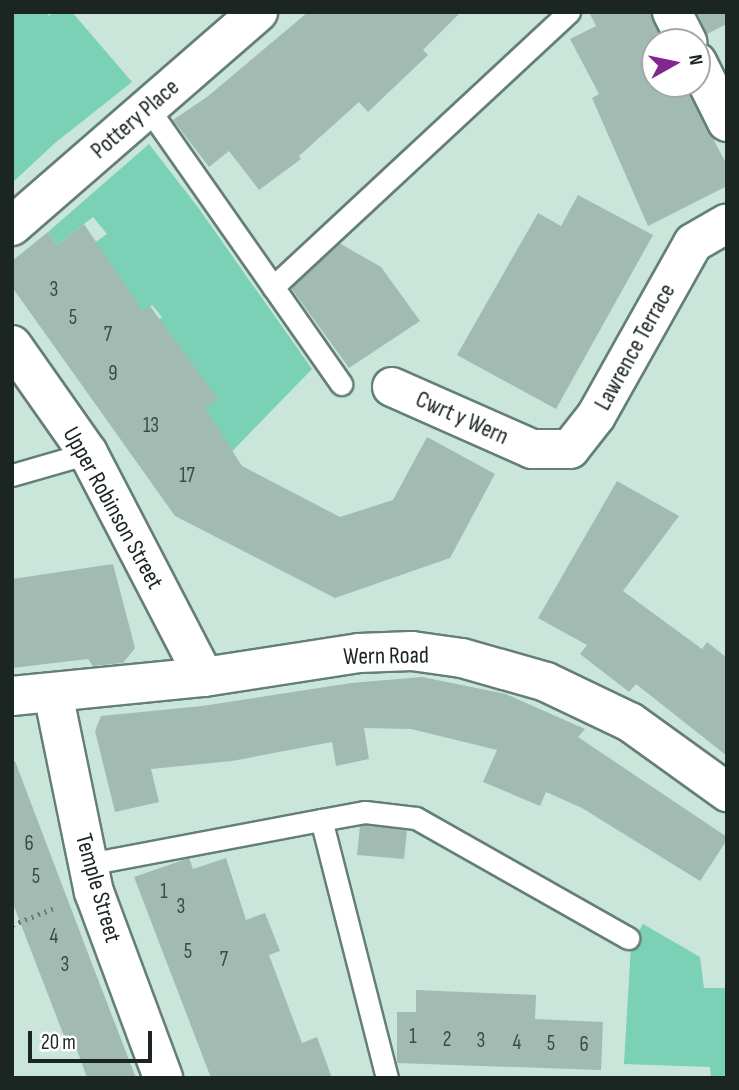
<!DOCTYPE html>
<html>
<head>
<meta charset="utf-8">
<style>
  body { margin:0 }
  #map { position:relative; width:739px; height:1090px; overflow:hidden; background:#cae6db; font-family:"Sofia Sans Condensed",sans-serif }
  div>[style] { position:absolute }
  .green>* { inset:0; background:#7bd1b5 }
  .building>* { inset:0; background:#a1bbb2 }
  .path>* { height:4.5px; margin-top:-2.25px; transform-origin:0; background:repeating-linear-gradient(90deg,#6b7d77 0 2px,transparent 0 7px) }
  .roads { filter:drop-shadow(2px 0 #657f76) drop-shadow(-2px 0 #657f76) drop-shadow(0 2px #657f76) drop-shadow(0 -2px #657f76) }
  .service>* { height:21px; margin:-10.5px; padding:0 10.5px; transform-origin:10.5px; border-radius:10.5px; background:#fff }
  .minor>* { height:38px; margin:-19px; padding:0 19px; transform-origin:19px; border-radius:19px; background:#fff }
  span { translate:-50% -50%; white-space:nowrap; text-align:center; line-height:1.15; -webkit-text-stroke:7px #fff; paint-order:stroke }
  .number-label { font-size:21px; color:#3c4a46 }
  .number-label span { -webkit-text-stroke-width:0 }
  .street-label { font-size:24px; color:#1b2522 }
  .frame { position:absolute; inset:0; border:14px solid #1b2522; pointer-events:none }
  .north { position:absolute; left:641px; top:28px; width:70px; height:70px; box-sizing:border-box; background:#fff; border:2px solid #a4a8a7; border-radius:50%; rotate:81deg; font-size:19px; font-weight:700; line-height:28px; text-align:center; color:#1b2522 }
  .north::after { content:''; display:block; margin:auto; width:24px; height:32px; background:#822692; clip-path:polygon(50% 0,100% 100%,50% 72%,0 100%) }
  .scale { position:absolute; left:28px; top:1031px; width:124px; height:32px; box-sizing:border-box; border:4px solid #1b2522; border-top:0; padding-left:9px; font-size:21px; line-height:24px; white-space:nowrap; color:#1b2522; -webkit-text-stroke:5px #fff; paint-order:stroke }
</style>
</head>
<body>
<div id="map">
  <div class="green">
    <div style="clip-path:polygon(12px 12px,46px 12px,49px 16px,53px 12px,72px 12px,132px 82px,55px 143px,12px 183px)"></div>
    <div style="clip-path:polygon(149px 144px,197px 206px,312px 369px,216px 468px,186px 421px,217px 399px,211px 390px,129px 341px,162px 317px,152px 305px,120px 328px,70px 260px,107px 234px,93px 217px,57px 245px,48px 232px)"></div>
    <div style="clip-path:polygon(643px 924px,700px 957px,704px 988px,727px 988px,727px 1078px,711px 1078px,710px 1067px,624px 1064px,631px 945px)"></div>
  </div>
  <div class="building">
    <div style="clip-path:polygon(308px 12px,461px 12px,423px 50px,428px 55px,368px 112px,359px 102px,299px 156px,301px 159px,259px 190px,229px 151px,209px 167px,173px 120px,207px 97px)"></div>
    <div style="clip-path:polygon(589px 12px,650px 12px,663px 42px,655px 42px,655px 84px,684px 84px,727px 165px,727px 186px,648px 226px,592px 98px,599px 94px,570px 39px,596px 26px)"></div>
    <div style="clip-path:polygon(697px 12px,727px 12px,727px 24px,707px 34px)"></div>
    <div style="clip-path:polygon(578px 195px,653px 235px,556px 409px,457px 355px,538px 213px,561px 226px)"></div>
    <div style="clip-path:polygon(84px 224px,143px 311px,150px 306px,218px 399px,205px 408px,242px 466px,340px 517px,393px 500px,427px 437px,495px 474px,450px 558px,335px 598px,175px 516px,12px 287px,12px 261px,48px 232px,57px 245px)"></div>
    <div style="clip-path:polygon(339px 243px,381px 267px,420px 321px,349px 368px,291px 288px)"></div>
    <div style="clip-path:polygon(617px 481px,679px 516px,623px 591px,702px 649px,707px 642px,727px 658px,727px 756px,636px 684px,629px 692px,580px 654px,587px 645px,538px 618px)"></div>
    <div style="clip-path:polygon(113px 564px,135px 648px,123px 663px,93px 666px,88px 659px,12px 668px,12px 579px)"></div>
    <div style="clip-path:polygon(422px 677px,506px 694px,585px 729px,578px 737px,727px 837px,727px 840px,700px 881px,582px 808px,546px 792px,540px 806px,483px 782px,497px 750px,411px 729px,364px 728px,369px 759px,336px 766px,332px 742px,232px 761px,151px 769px,159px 802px,115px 812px,95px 731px,101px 716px,202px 706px,351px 683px)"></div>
    <div style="clip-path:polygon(15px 761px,94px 969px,136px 1078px,87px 1078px,76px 1047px,69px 1049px,30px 948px,12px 901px,12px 762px)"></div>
    <div style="clip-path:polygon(365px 825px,407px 830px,404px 859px,357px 855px,360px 826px)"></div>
    <div style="clip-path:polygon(189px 858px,193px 869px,226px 858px,246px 920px,265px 913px,280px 951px,269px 955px,302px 1043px,317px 1037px,332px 1078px,211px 1078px,134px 877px)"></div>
    <div style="clip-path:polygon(416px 990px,536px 995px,535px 1019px,603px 1022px,601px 1070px,397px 1063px,397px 1012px,416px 1012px)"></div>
  </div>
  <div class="path">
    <div style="left:12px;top:925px;width:48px;rotate:-21.8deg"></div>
  </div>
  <div class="roads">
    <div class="service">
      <div style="left:148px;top:108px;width:337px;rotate:55deg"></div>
      <div style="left:273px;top:287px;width:404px;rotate:-42.9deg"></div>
      <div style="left:12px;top:475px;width:79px;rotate:-16.1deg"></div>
      <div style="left:88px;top:864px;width:237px;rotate:-10.7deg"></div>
      <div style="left:387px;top:1078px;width:266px;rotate:-104.3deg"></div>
      <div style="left:321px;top:820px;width:45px;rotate:-10.3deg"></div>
      <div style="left:365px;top:812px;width:51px;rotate:6.7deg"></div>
      <div style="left:416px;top:818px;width:244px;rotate:29.5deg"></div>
    </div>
    <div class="minor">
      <div style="left:672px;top:12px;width:34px;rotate:63deg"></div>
      <div style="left:697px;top:62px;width:67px;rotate:63.4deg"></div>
      <div style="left:12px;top:226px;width:326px;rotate:-41deg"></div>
      <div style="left:12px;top:345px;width:132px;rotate:54.9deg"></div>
      <div style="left:88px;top:453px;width:252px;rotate:62.6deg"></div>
      <div style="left:392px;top:387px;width:153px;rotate:23.9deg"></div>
      <div style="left:532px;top:449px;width:38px"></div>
      <div style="left:570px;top:449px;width:42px;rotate:-51.8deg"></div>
      <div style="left:596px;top:416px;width:198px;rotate:-60.7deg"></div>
      <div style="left:693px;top:243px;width:39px;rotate:-30deg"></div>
      <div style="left:53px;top:693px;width:203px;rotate:78.4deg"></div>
      <div style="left:94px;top:892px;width:198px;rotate:69.6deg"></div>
      <div style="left:12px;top:696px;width:193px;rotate:-5.7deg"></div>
      <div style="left:204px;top:677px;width:157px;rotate:-8.8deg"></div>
      <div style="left:359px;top:653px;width:53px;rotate:-2.2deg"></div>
      <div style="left:412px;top:651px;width:50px;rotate:8deg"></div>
      <div style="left:462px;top:658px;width:87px;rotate:15.9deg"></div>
      <div style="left:546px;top:682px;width:93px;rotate:25.5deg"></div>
      <div style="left:630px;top:722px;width:120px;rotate:35.8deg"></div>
    </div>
  </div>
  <div class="number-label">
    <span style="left:54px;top:290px">3</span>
    <span style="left:73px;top:318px">5</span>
    <span style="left:108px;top:335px">7</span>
    <span style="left:113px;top:374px">9</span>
    <span style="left:151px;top:426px">13</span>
    <span style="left:187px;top:476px">17</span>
    <span style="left:29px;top:844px">6</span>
    <span style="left:36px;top:877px">5</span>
    <span style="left:164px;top:892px">1</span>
    <span style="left:181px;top:907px">3</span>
    <span style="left:54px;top:937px">4</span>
    <span style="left:188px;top:952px">5</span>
    <span style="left:224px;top:960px">7</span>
    <span style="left:65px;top:965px">3</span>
    <span style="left:413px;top:1037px">1</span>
    <span style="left:447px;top:1040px">2</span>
    <span style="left:481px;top:1041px">3</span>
    <span style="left:517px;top:1043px">4</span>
    <span style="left:551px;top:1044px">5</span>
    <span style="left:584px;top:1045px">6</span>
  </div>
  <div class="street-label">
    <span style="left:135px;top:119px;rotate:-41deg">Pottery Place</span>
    <span style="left:635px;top:347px;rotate:-61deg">Lawrence Terrace</span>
    <span style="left:462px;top:418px;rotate:24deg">Cwrt y Wern</span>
    <span style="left:113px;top:508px;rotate:61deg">Upper Robinson Street</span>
    <span style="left:386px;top:656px;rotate:-1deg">Wern Road</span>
    <span style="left:98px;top:888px;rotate:74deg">Temple Street</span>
  </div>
  <div class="frame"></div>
  <div class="north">N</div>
  <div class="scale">20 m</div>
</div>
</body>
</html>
